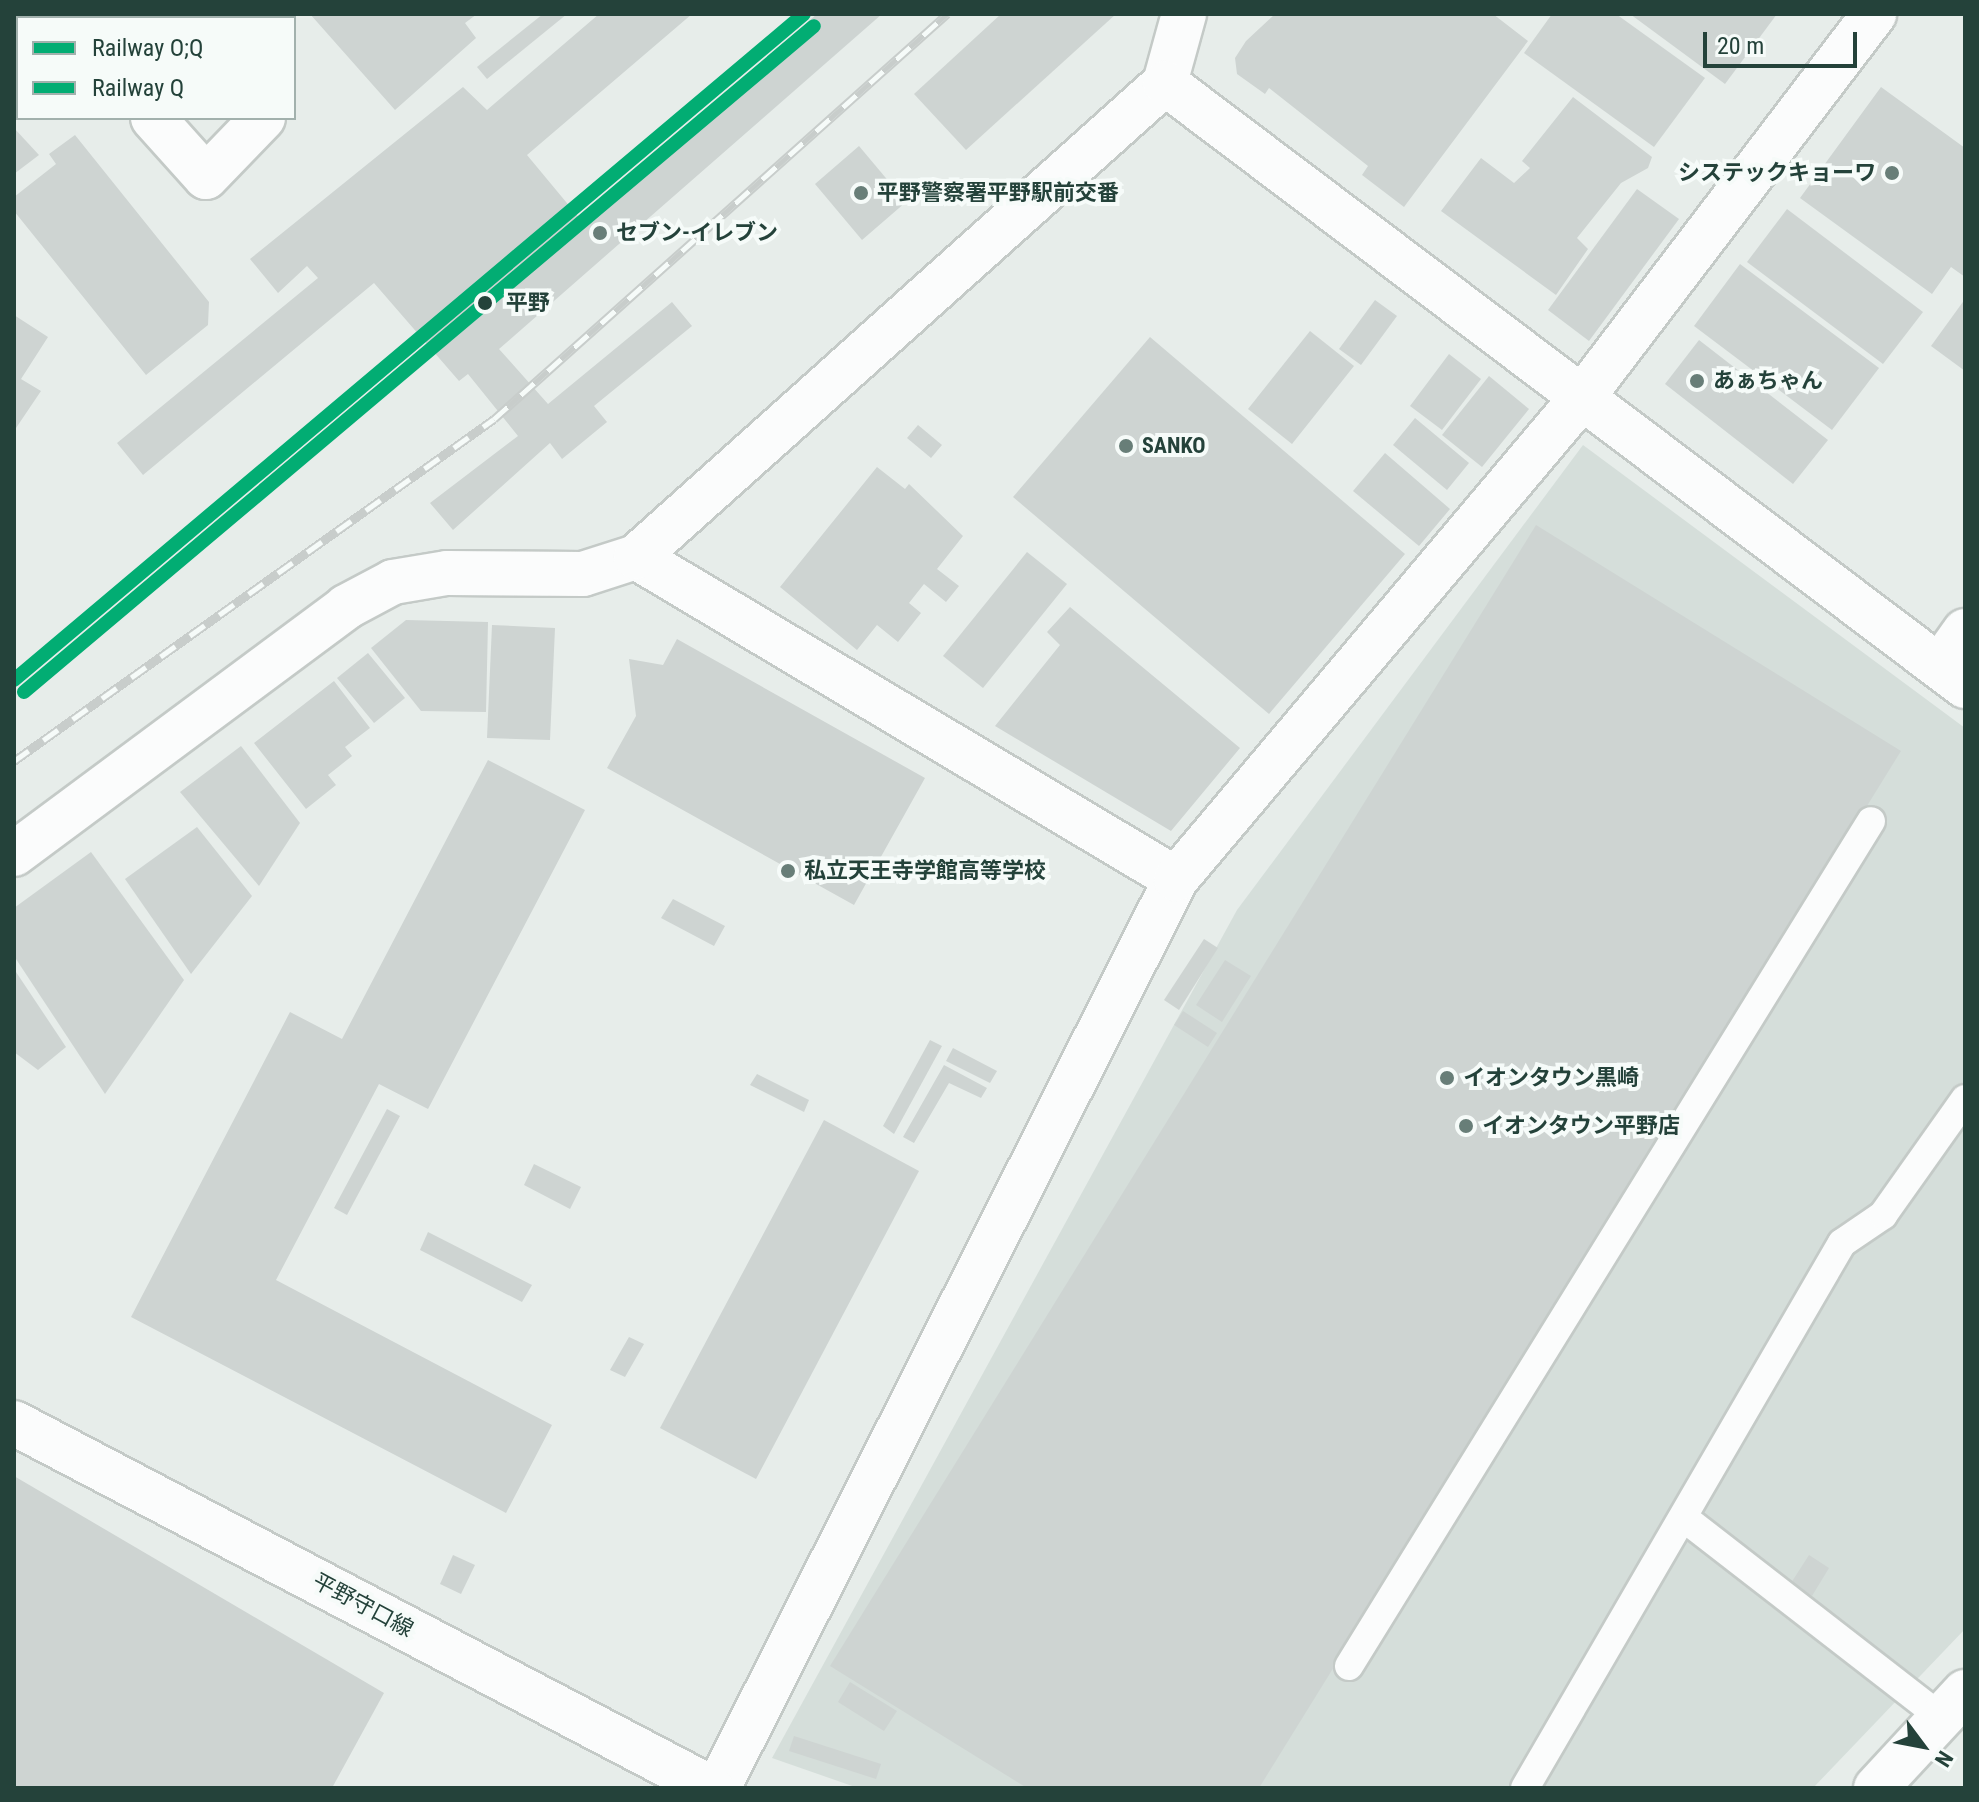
<!DOCTYPE html>
<html>
<head>
<meta charset="utf-8">
<style>
  body { margin:0 }
  #map { position:relative; width:1979px; height:1802px; overflow:hidden; background:#e7edea; font-family:"Roboto Condensed","Noto Sans JP",sans-serif }
  div>[style] { position:absolute }
  .built>* { inset:0; background:#d5deda }
  .building>* { inset:0; background:#ced4d2 }
  .roads { filter:drop-shadow(2px 0 #c4cac7) drop-shadow(-2px 0 #c4cac7) drop-shadow(0 2px #c4cac7) drop-shadow(0 -2px #c4cac7) }
  .lane>* { height:28px; margin:-14px; padding:0 14px; transform-origin:14px; border-radius:14px; background:#fbfcfc }
  .street>* { height:44px; margin:-22px; padding:0 22px; transform-origin:22px; border-radius:22px; background:#fbfcfc }
  .secondary>* { height:44px; margin:-22px; padding:0 22px; transform-origin:22px; border-radius:22px; background:#fbfcfc }
  .rail>* { height:9px; margin-top:-4.5px; transform-origin:0; background:repeating-linear-gradient(90deg,#f6fbf9 0 18px,#c8cdcb 0 36px); box-sizing:border-box; border-block:2px solid #c8cdcb }
  .rail-1>* { height:14px; margin:-7px; padding:0 7px; transform-origin:7px; border-radius:7px; background:#02ad73 }
  .rail-2>* { height:14px; margin:-7px; padding:0 7px; transform-origin:7px; border-radius:7px; background:#02ad73 }
  .dots>* { width:22px; height:22px; translate:-50% -50%; box-sizing:border-box; border:4px solid #f6fbf9; border-radius:50% }
  span { translate:-50% -50%; white-space:nowrap; text-align:center; line-height:1.15; -webkit-text-stroke:8px #f6fbf9; paint-order:stroke }
  .poi-label { font-size:22px; color:#24423a; font-weight:700 }
  .right { translate:-100% -50%; text-align:right }
  .left { translate:0 -50%; text-align:left }
  .stop-label { font-size:22px; color:#24423a; font-weight:700 }
  .street-label { font-size:22px; color:#24423a }
  .frame { position:absolute; inset:0; border:16px solid #24423a; pointer-events:none }
  .legend { position:absolute; left:16px; top:16px; width:280px; height:104px; box-sizing:border-box; background:#f6fbf9; border:2px solid #a2b1ad; margin:0; padding:10px 14px; list-style:none; font-size:24px; color:#24423a }
  .legend li { display:flex; align-items:center; gap:16px; height:40px }
  .legend b { width:40px; border:2px solid #a2b1ad }
  .north { position:absolute; left:1883px; top:1706px; width:80px; height:80px; -webkit-text-stroke:6px #f6fbf9; paint-order:stroke; rotate:122deg; font-size:22px; font-weight:700; line-height:32px; text-align:center; color:#24423a }
  .north::after { content:''; display:block; margin:auto; width:28px; height:36px; background:#24423a; clip-path:polygon(50% 0,100% 100%,50% 72%,0 100%) }
  .scale { position:absolute; left:1703px; top:32px; width:154px; height:36px; box-sizing:border-box; border:4px solid #24423a; border-top:0; padding-left:10px; font-size:24px; line-height:28px; white-space:nowrap; color:#24423a; -webkit-text-stroke:6px #f6fbf9; paint-order:stroke }
</style>
</head>
<body>
<div id="map">
  <div class="built">
    <div style="clip-path:polygon(1583px 445px,1965px 728px,1965px 1629px,1813px 1788px,858px 1788px,772px 1758px,1237px 910px)"></div>
  </div>
  <div class="building">
    <div style="clip-path:polygon(310px 14px,477px 14px,465px 23px,476px 38px,395px 110px)"></div>
    <div style="clip-path:polygon(543px 14px,567px 14px,487px 79px,477px 67px)"></div>
    <div style="clip-path:polygon(599px 14px,692px 14px,527px 155px,581px 220px,817px 14px,882px 14px,499px 349px,548px 404px,672px 302px,692px 326px,594px 406px,607px 422px,562px 459px,550px 443px,453px 530px,430px 503px,518px 436px,468px 374px,459px 381px,374px 283px,143px 475px,117px 443px,318px 278px,307px 266px,278px 293px,250px 259px,463px 87px,487px 110px)"></div>
    <div style="clip-path:polygon(1001px 14px,1116px 14px,966px 150px,914px 94px)"></div>
    <div style="clip-path:polygon(1275px 14px,1493px 14px,1528px 41px,1404px 207px,1362px 175px,1368px 166px,1269px 88px,1265px 94px,1237px 74px,1235px 58px,1246px 41px)"></div>
    <div style="clip-path:polygon(1552px 14px,1616px 14px,1705px 78px,1654px 147px,1524px 53px)"></div>
    <div style="clip-path:polygon(1630px 14px,1777px 14px,1725px 84px)"></div>
    <div style="clip-path:polygon(1881px 87px,1965px 148px,1965px 277px,1951px 267px,1932px 294px,1800px 198px)"></div>
    <div style="clip-path:polygon(1573px 97px,1652px 157px,1648px 168px,1621px 183px,1577px 238px,1588px 249px,1556px 295px,1441px 211px,1481px 158px,1514px 183px,1530px 168px,1522px 161px)"></div>
    <div style="clip-path:polygon(14px 128px,39px 155px,14px 174px)"></div>
    <div style="clip-path:polygon(75px 135px,209px 302px,208px 325px,146px 375px,14px 211px,14px 197px,56px 164px,49px 154px)"></div>
    <div style="clip-path:polygon(859px 146px,906px 202px,862px 240px,815px 184px)"></div>
    <div style="clip-path:polygon(1637px 189px,1679px 219px,1589px 341px,1548px 310px)"></div>
    <div style="clip-path:polygon(1787px 209px,1923px 312px,1883px 364px,1747px 262px)"></div>
    <div style="clip-path:polygon(1740px 264px,1879px 368px,1832px 430px,1694px 326px)"></div>
    <div style="clip-path:polygon(1965px 299px,1965px 371px,1931px 346px)"></div>
    <div style="clip-path:polygon(1375px 300px,1397px 316px,1361px 365px,1339px 349px)"></div>
    <div style="clip-path:polygon(14px 315px,48px 337px,21px 379px,41px 391px,14px 431px)"></div>
    <div style="clip-path:polygon(1310px 331px,1354px 366px,1292px 444px,1248px 409px)"></div>
    <div style="clip-path:polygon(1150px 337px,1405px 554px,1269px 714px,1013px 497px)"></div>
    <div style="clip-path:polygon(1699px 340px,1828px 440px,1793px 484px,1665px 384px)"></div>
    <div style="clip-path:polygon(1449px 354px,1481px 379px,1442px 430px,1410px 406px)"></div>
    <div style="clip-path:polygon(1489px 376px,1529px 409px,1482px 467px,1442px 435px)"></div>
    <div style="clip-path:polygon(1415px 418px,1469px 463px,1447px 490px,1393px 445px)"></div>
    <div style="clip-path:polygon(918px 425px,942px 445px,931px 458px,907px 438px)"></div>
    <div style="clip-path:polygon(1385px 453px,1450px 509px,1419px 546px,1353px 491px)"></div>
    <div style="clip-path:polygon(877px 467px,905px 489px,909px 484px,963px 536px,937px 569px,959px 586px,946px 602px,924px 584px,909px 603px,921px 613px,898px 642px,877px 625px,857px 650px,780px 587px)"></div>
    <div style="clip-path:polygon(1536px 525px,1901px 751px,1259px 1788px,1027px 1788px,830px 1666px)"></div>
    <div style="clip-path:polygon(1027px 552px,1067px 584px,983px 688px,943px 656px)"></div>
    <div style="clip-path:polygon(1070px 607px,1240px 748px,1171px 831px,995px 726px,1060px 645px,1047px 632px)"></div>
    <div style="clip-path:polygon(406px 620px,488px 622px,486px 712px,421px 711px,371px 648px)"></div>
    <div style="clip-path:polygon(492px 625px,555px 628px,550px 740px,487px 738px)"></div>
    <div style="clip-path:polygon(677px 639px,925px 778px,854px 905px,607px 768px,636px 716px,629px 659px,663px 665px)"></div>
    <div style="clip-path:polygon(368px 653px,405px 698px,374px 723px,337px 678px)"></div>
    <div style="clip-path:polygon(334px 681px,370px 728px,345px 747px,352px 756px,328px 775px,336px 785px,306px 809px,254px 743px)"></div>
    <div style="clip-path:polygon(241px 746px,300px 823px,259px 886px,180px 792px)"></div>
    <div style="clip-path:polygon(488px 760px,585px 810px,428px 1109px,379px 1084px,276px 1280px,552px 1425px,506px 1513px,131px 1317px,290px 1012px,342px 1039px)"></div>
    <div style="clip-path:polygon(197px 827px,252px 896px,191px 974px,125px 879px)"></div>
    <div style="clip-path:polygon(91px 852px,184px 980px,105px 1094px,14px 956px,14px 908px)"></div>
    <div style="clip-path:polygon(673px 899px,725px 926px,714px 946px,661px 918px)"></div>
    <div style="clip-path:polygon(1204px 939px,1218px 948px,1179px 1010px,1164px 1000px)"></div>
    <div style="clip-path:polygon(1225px 960px,1251px 976px,1222px 1022px,1196px 1005px)"></div>
    <div style="clip-path:polygon(14px 969px,66px 1047px,38px 1070px,14px 1052px)"></div>
    <div style="clip-path:polygon(1183px 1011px,1217px 1033px,1208px 1047px,1174px 1025px)"></div>
    <div style="clip-path:polygon(930px 1040px,942px 1046px,894px 1134px,883px 1126px)"></div>
    <div style="clip-path:polygon(953px 1048px,997px 1071px,990px 1083px,946px 1061px)"></div>
    <div style="clip-path:polygon(944px 1065px,987px 1088px,981px 1098px,949px 1083px,914px 1143px,903px 1137px)"></div>
    <div style="clip-path:polygon(757px 1074px,809px 1100px,804px 1112px,750px 1085px)"></div>
    <div style="clip-path:polygon(387px 1109px,400px 1116px,347px 1215px,334px 1208px)"></div>
    <div style="clip-path:polygon(824px 1120px,919px 1171px,756px 1479px,660px 1428px)"></div>
    <div style="clip-path:polygon(534px 1164px,581px 1187px,570px 1209px,524px 1185px)"></div>
    <div style="clip-path:polygon(428px 1232px,532px 1285px,522px 1302px,420px 1250px)"></div>
    <div style="clip-path:polygon(629px 1337px,644px 1344px,625px 1377px,610px 1370px)"></div>
    <div style="clip-path:polygon(14px 1476px,384px 1693px,332px 1788px,14px 1788px)"></div>
    <div style="clip-path:polygon(453px 1555px,475px 1565px,461px 1594px,440px 1584px)"></div>
    <div style="clip-path:polygon(1809px 1555px,1829px 1568px,1812px 1596px,1791px 1583px)"></div>
    <div style="clip-path:polygon(850px 1682px,897px 1711px,884px 1731px,838px 1702px)"></div>
    <div style="clip-path:polygon(794px 1736px,881px 1764px,876px 1779px,789px 1751px)"></div>
  </div>
  <div class="roads">
    <div class="lane">
      <div style="left:1684px;top:1518px;width:325px;rotate:37.8deg"></div>
      <div style="left:1349px;top:1666px;width:993px;rotate:-58.29deg"></div>
      <div style="left:1525px;top:1788px;width:630px;rotate:-59.82deg"></div>
      <div style="left:1842px;top:1243px;width:50px;rotate:-34.3deg"></div>
      <div style="left:1883px;top:1215px;width:142px;rotate:-54.7deg"></div>
    </div>
    <div class="street">
      <div style="left:59px;top:14px;width:6px;rotate:45deg"></div>
      <div style="left:136px;top:14px;width:17px;rotate:13deg"></div>
      <div style="left:1165px;top:83px;width:72px;rotate:-74.6deg"></div>
      <div style="left:153px;top:118px;width:79px;rotate:48.1deg"></div>
      <div style="left:206px;top:177px;width:82px;rotate:-46deg"></div>
      <div style="left:1940px;top:666px;width:43px;rotate:-54.5deg"></div>
      <div style="left:14px;top:854px;width:414px;rotate:-36.6deg"></div>
      <div style="left:346px;top:607px;width:53px;rotate:-28deg"></div>
      <div style="left:393px;top:582px;width:55px;rotate:-9.5deg"></div>
      <div style="left:447px;top:573px;width:136px;rotate:0.4deg"></div>
      <div style="left:583px;top:574px;width:56px;rotate:-17.8deg"></div>
      <div style="left:636px;top:557px;width:629px;rotate:30.81deg"></div>
      <div style="left:718px;top:1788px;width:1018px;rotate:-63.26deg"></div>
      <div style="left:1176px;top:879px;width:633px;rotate:-49.87deg"></div>
      <div style="left:1584px;top:395px;width:479px;rotate:-52.7deg"></div>
    </div>
    <div class="secondary">
      <div style="left:636px;top:557px;width:710px;rotate:-41.86deg"></div>
      <div style="left:1165px;top:83px;width:1002px;rotate:37.01deg"></div>
      <div style="left:14px;top:1423px;width:787px;rotate:27.64deg"></div>
      <div style="left:1876px;top:1788px;width:131px;rotate:-47.2deg"></div>
    </div>
  </div>
  <div class="rail">
    <div style="left:14px;top:761px;width:589px;rotate:-35.47deg"></div>
    <div style="left:494px;top:419px;width:608px;rotate:-41.8deg"></div>
  </div>
  <div class="rail-1">
    <div style="left:14px;top:680px;width:1033px;rotate:-40.13deg"></div>
  </div>
  <div class="rail-2">
    <div style="left:24px;top:692px;width:1033px;rotate:-40.13deg"></div>
  </div>
  <div class="dots">
    <div style="left:1892px;top:173px;background:#687e78"></div>
    <div style="left:861px;top:193px;background:#687e78"></div>
    <div style="left:600px;top:233px;background:#687e78"></div>
    <div style="left:485px;top:303px;background:#24423a"></div>
    <div style="left:1697px;top:381px;background:#687e78"></div>
    <div style="left:1126px;top:446px;background:#687e78"></div>
    <div style="left:788px;top:871px;background:#687e78"></div>
    <div style="left:1447px;top:1078px;background:#687e78"></div>
    <div style="left:1466px;top:1126px;background:#687e78"></div>
  </div>
  <div class="poi-label">
    <span class="right" style="left:1876px;top:173px">システックキョーワ</span>
    <span class="left" style="left:877px;top:193px">平野警察署平野駅前交番</span>
    <span class="left" style="left:616px;top:233px">セブン-イレブン</span>
    <span class="left" style="left:1713px;top:381px">あぁちゃん</span>
    <span class="left" style="left:1142px;top:446px">SANKO</span>
    <span class="left" style="left:804px;top:871px">私立天王寺学館高等学校</span>
    <span class="left" style="left:1463px;top:1078px">イオンタウン黒崎</span>
    <span class="left" style="left:1482px;top:1126px">イオンタウン平野店</span>
  </div>
  <div class="stop-label">
    <span class="left" style="left:506px;top:303px">平野</span>
  </div>
  <div class="street-label">
    <span style="left:363px;top:1605px;rotate:28deg">平野守口線</span>
  </div>
  <div class="frame"></div>
  <ul class="legend">
  <li><b style="height:10px;background:#02ad73"></b>Railway O;Q</li>
  <li><b style="height:10px;background:#02ad73"></b>Railway Q</li>
  </ul>
  <div class="north">N</div>
  <div class="scale">20 m</div>
</div>
</body>
</html>
